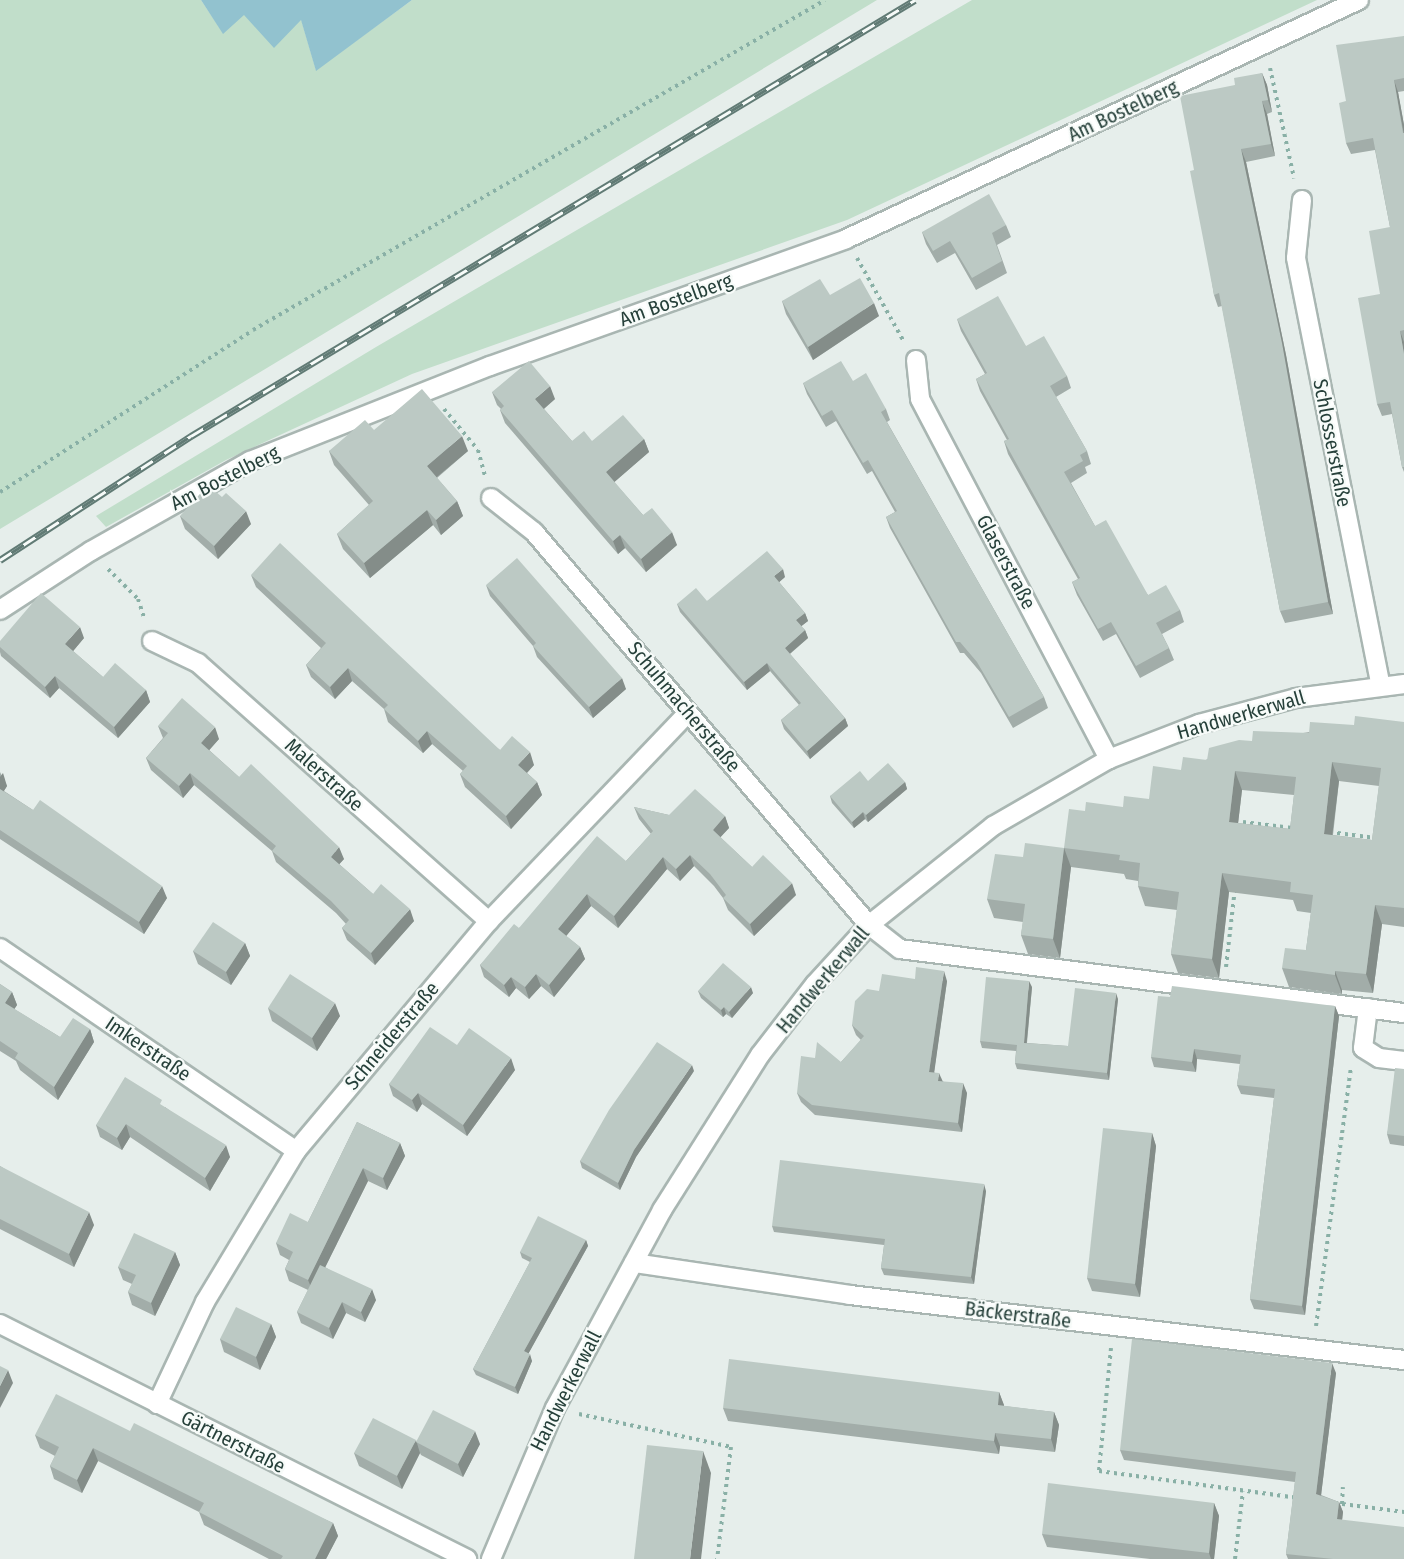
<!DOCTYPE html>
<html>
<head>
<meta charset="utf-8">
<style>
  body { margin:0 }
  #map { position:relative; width:1404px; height:1559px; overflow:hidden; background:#e6eeeb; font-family:"Fira Sans Condensed",sans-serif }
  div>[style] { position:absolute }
  .green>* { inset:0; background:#c1deca }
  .water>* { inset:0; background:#92c2cf }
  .path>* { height:4px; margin-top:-2px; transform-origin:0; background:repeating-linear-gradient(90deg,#89b0a6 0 3px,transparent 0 7.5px) }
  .roads { filter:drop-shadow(2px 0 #a9b6b2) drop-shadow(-2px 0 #a9b6b2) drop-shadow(0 2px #a9b6b2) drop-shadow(0 -2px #a9b6b2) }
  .street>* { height:18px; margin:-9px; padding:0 9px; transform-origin:9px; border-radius:9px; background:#fff }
  .rail>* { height:7px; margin-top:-3.5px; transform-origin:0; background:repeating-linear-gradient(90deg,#f7fbf9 0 14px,#617b75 0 28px); box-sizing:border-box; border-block:2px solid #617b75 }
  .wall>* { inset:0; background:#a2ada9 }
  .shaded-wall>* { inset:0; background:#848d89 }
  .building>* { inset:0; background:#bcc9c4 }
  span { translate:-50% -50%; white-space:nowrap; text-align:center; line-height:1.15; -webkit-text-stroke:4.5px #f7fbf9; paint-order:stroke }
  .street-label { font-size:20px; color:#26403a }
</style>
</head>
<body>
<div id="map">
  <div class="green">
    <div style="clip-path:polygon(0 0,201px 0,223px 33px,244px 14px,301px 19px,316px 70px,412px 0,877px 0,0 529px)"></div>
    <div style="clip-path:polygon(972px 0,1317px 0,847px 220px,412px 374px,226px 460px,106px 527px,96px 516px,376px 347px)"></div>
  </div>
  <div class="water">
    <div style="clip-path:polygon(201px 0,412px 0,316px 71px,301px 20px,274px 48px,244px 15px,223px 34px)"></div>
  </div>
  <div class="path">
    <div style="left:1270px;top:68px;width:113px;rotate:77.7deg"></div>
    <div style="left:857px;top:258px;width:94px;rotate:60.7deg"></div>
    <div style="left:444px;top:409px;width:53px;rotate:50.3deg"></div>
    <div style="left:478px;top:450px;width:27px;rotate:75deg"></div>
    <div style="left:0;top:492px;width:300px;rotate:-32.6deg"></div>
    <div style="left:253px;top:330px;width:660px;rotate:-29.98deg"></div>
    <div style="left:108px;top:569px;width:42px;rotate:45deg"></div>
    <div style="left:138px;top:599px;width:22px;rotate:72deg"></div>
    <div style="left:1243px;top:827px;width:5px;rotate:-90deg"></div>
    <div style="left:1243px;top:822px;width:50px;rotate:6.8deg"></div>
    <div style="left:1330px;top:832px;width:46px;rotate:7.4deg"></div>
    <div style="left:1226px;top:967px;width:80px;rotate:-83.5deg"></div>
    <div style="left:1316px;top:1326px;width:262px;rotate:-82.3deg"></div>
    <div style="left:1111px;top:1348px;width:124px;rotate:95.6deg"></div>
    <div style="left:1099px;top:1471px;width:201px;rotate:7.7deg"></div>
    <div style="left:579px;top:1414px;width:156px;rotate:12.2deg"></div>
    <div style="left:731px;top:1447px;width:113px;rotate:97.1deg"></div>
    <div style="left:1335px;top:1503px;width:70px;rotate:7.4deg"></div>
    <div style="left:1342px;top:1504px;width:17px;rotate:-87deg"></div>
    <div style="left:1235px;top:1559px;width:68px;rotate:-83.3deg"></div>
  </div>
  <div class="roads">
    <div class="street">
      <div style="left:1302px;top:200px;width:58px;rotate:95.9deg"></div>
      <div style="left:1296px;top:258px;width:434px;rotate:78.8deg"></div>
      <div style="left:916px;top:360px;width:39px;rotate:84deg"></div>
      <div style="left:920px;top:399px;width:407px;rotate:62.3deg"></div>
      <div style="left:491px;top:498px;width:55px;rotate:38.3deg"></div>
      <div style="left:534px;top:532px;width:516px;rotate:49.56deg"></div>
      <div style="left:869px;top:925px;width:39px;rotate:38deg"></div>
      <div style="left:900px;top:949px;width:508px;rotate:7.24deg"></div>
      <div style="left:0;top:610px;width:108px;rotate:-33deg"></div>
      <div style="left:91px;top:551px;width:183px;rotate:-29.5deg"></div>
      <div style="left:250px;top:461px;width:258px;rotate:-21.6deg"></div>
      <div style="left:490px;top:366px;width:378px;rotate:-19.6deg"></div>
      <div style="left:846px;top:239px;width:566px;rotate:-24.98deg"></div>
      <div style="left:152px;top:641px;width:51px;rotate:25.6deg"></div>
      <div style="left:198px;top:663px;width:389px;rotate:41.6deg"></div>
      <div style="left:0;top:948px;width:359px;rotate:34.4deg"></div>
      <div style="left:1368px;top:1008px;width:40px;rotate:97.1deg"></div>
      <div style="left:1363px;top:1048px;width:19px;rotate:32deg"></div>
      <div style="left:1379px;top:1058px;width:25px;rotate:7deg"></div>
      <div style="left:634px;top:1263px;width:218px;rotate:8.4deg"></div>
      <div style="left:850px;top:1295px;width:558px;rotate:6.69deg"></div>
      <div style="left:0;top:1324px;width:523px;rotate:26.71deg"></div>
      <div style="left:157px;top:1404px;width:113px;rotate:-64.8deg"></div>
      <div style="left:205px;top:1302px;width:176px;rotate:-58.9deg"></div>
      <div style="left:296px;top:1151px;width:300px;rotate:-50deg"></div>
      <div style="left:489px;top:921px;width:288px;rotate:-46.3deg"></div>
      <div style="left:491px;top:1559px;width:164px;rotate:-67deg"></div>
      <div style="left:555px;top:1408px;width:225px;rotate:-61.6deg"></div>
      <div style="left:662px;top:1210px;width:183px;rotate:-57.7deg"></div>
      <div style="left:760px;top:1055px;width:90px;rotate:-52.2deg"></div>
      <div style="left:815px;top:984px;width:80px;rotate:-47.5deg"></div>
      <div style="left:869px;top:925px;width:159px;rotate:-38.6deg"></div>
      <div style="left:993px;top:826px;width:134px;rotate:-30deg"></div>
      <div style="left:1109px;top:759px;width:97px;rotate:-21.3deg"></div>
      <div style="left:1199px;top:724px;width:100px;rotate:-15deg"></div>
      <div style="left:1296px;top:698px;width:109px;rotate:-7.4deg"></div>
    </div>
  </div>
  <div class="rail">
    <div style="left:0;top:560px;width:228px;rotate:-33deg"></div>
    <div style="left:191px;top:436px;width:845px;rotate:-31.06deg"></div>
  </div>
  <div class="wall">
    <div style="clip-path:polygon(1404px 36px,1404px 91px,1398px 92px,1404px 125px,1404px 472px,1402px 467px,1392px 414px,1382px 416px,1377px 404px,1380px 294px,1390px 227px,1375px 150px,1351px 154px,1346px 143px,1346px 101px)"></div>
    <div style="clip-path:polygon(1262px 73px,1267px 85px,1272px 112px,1267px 114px,1275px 156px,1246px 162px,1286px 355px,1333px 614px,1285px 623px,1280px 611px,1222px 306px,1218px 307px,1214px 295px,1194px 170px,1235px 85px)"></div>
    <div style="clip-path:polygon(1006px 225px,1011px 237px,997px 245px,1007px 273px,976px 290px,955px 253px,937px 263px,926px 244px,922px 232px)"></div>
    <div style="clip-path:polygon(830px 295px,879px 316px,813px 360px,786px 314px,782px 301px)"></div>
    <div style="clip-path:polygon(957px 319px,1026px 346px,1067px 376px,1071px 388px,1056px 397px,1087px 451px,1091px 464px,1085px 467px,1087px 473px,1071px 483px,1095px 526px,1148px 595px,1180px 610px,1184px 622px,1162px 634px,1169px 648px,1174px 660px,1140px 678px,1116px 634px,1103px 641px,1077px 595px,1072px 582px,1078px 579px,1008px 454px,1004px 441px,1007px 440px,980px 391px,976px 379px,985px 374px,961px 331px)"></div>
    <div style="clip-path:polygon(853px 381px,886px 409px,890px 420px,887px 422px,1044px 697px,1048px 708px,1013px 728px,981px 673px,964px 653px,960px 653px,890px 528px,886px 517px,895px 512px,872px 471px,867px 474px,836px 421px,826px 427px,807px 394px,803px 383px)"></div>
    <div style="clip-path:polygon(492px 392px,555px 399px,544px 409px,572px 441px,592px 441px,644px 439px,649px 452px,614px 482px,643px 515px,677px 545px,646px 572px,625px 548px,618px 554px,505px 423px,500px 410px,501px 409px,497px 405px)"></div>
    <div style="clip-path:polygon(374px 430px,468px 451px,437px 478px,457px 501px,463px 516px,441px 535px,433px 525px,370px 578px,343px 549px,337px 534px,369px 505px,334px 465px,329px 451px)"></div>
    <div style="clip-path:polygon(180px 516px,251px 524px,218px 559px,185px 529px)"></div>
    <div style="clip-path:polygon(251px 575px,500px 750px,534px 765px,527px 773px,537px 782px,542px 795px,511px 829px,465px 787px,460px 774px,463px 771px,432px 744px,423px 753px,388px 722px,384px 709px,352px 681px,335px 699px,311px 677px,306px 665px,321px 648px,256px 587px)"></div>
    <div style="clip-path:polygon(785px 577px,779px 582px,805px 613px,808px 621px,801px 626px,805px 630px,808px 638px,790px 654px,845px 718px,848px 726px,810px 759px,784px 729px,781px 720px,799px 705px,770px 671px,747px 690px,680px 612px,677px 604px,707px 601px)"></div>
    <div style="clip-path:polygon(486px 585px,626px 689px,593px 718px,537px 657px,533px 646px,490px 596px)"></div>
    <div style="clip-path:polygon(84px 638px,73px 651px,103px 677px,146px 690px,150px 702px,118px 738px,59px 688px,50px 698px,1px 656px,0 652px,0 641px)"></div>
    <div style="clip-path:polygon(evenodd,1404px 722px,1404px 927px,1382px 924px,1373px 993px,1342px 990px,1342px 994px,1289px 987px,1282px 968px,1306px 950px,1311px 913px,1297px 911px,1293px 900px,1229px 892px,1219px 978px,1178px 973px,1171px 954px,1177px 910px,1145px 906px,1138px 886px,1138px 881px,1126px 879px,1124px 874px,1071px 867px,1060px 958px,1028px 954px,1021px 935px,1023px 922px,994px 918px,987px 899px,1064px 848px,1085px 811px,1123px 807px,1149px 799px,1181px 770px,1252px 741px,1354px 725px,1404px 722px,1339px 781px,1379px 786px,1372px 840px,1333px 835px,1339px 781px,1404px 722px,1242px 790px,1294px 795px,1290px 829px,1238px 823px,1242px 790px)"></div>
    <div style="clip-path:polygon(158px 726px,219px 739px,209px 750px,239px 777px,344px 859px,339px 864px,373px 894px,414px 921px,375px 965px,347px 940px,342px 928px,346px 924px,336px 913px,276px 862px,272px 851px,194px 785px,183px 798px,151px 770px,146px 758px,163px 738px)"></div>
    <div style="clip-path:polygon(0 772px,7px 786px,4px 791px,167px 898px,144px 934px,0 839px)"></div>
    <div style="clip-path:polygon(868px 781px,905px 782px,907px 789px,868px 822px,865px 819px,854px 828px,832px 803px,830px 796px)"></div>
    <div style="clip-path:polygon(634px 807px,669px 815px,725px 816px,729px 828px,720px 837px,752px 867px,796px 895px,754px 936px,728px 910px,723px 898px,714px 886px,694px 866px,680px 881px,667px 869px,618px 928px,591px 906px,566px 936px,580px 947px,585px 959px,554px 997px,541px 986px,529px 999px,516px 988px,509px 997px,484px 977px,480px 965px,519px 928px,626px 861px,651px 834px,639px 819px)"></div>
    <div style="clip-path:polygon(245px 943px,250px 956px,231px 985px,198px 964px,193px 951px)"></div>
    <div style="clip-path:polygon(915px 979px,947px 981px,934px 1072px,942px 1081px,967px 1093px,962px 1132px,815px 1115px,801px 1102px,797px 1093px,841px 1062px,861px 1040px,856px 1035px,852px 1025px,879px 991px)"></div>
    <div style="clip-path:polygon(0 984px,12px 992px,17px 1005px,14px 1009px,60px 1037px,90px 1029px,94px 1042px,58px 1100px,20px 1070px,16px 1061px,0 1051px)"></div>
    <div style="clip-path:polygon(1032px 987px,1027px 1043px,1068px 1046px,1118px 999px,1109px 1080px,1017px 1069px,1015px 1063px,1016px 1051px,982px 1048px,980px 1041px)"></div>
    <div style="clip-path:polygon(698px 991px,753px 993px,732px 1018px,726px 1014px,723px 1017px,701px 998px)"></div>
    <div style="clip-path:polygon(1170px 997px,1335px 1006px,1339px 1016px,1305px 1315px,1254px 1309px,1250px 1299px,1274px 1098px,1241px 1094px,1237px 1085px,1240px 1064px,1197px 1059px,1196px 1072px,1154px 1067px,1151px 1057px)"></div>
    <div style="clip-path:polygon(268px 1008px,340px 1016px,317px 1051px,272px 1021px)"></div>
    <div style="clip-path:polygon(457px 1045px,515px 1070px,467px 1136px,422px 1104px,417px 1112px,393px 1096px,389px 1084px)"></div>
    <div style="clip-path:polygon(1404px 1069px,1404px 1146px,1390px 1144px,1387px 1134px)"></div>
    <div style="clip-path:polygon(694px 1071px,636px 1157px,620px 1190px,582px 1168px,580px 1161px)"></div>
    <div style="clip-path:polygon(165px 1107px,230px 1157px,210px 1191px,130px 1137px,122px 1150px,100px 1137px,96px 1125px)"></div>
    <div style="clip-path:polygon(357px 1122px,400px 1143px,405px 1156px,387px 1190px,368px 1181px,325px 1267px,376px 1300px,365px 1322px,346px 1313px,333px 1339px,301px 1323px,297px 1312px,308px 1290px,289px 1281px,285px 1269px,289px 1260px,280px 1255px,276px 1243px,308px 1222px)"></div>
    <div style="clip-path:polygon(1152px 1133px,1156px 1146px,1140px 1297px,1092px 1291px,1087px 1278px)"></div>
    <div style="clip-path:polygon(0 1166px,94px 1225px,74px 1267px,0 1229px)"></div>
    <div style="clip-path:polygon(986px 1191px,974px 1284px,884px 1275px,881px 1268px,884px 1245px,774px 1232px,772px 1226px)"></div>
    <div style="clip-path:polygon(586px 1240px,588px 1246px,528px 1354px,532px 1361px,518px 1394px,476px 1375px,473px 1369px,530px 1262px,522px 1258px,520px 1252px)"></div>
    <div style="clip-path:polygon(175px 1252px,180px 1265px,155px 1316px,132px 1305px,128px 1292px,132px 1284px,123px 1280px,118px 1267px)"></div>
    <div style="clip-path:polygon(271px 1324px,276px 1337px,260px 1370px,224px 1352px,220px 1339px)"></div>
    <div style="clip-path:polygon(1336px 1373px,1321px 1495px,1339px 1502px,1343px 1512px,1342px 1520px,1404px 1559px,1288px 1559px,1286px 1554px,1295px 1482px,1124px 1460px,1120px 1450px)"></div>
    <div style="clip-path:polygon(999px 1392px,1004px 1406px,1054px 1412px,1059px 1425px,1055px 1452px,1000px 1446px,999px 1454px,728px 1421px,723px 1408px)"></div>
    <div style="clip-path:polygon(130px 1431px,333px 1523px,338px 1536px,326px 1559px,269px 1559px,204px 1525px,199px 1512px,98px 1461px,82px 1493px,54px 1479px,50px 1466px,55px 1456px,40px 1448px,35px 1435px)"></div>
    <div style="clip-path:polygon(417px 1442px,480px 1444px,463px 1477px,421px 1455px,420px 1453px,402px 1489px,359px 1466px,354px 1453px)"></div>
    <div style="clip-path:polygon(1214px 1503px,1219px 1516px,1214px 1559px,1150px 1559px,1047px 1547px,1042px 1534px)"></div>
  </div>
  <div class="shaded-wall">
    <div style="clip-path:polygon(1262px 73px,1267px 85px,1272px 112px,1268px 100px)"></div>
    <div style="clip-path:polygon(1394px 80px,1398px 92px,1404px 125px,1404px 135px)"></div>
    <div style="clip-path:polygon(1262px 101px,1267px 114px,1275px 156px,1271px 144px)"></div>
    <div style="clip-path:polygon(1241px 149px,1246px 162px,1286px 355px,1333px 614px,1328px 602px)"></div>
    <div style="clip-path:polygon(874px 303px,879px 316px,813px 360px,808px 347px)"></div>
    <div style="clip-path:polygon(1400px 331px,1404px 342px,1404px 354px)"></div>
    <div style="clip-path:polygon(550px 386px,555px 399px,540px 412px,535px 399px)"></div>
    <div style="clip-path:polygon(462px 436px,468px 451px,432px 481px,427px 466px)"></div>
    <div style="clip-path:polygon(644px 439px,649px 452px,611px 485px,606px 472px)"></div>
    <div style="clip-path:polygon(457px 501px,463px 516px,441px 535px,436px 520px)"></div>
    <div style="clip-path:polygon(427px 510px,433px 525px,370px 578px,364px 563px)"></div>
    <div style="clip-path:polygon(246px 511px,251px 524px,218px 559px,214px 546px)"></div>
    <div style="clip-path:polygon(672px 532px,677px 545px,646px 572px,641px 559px)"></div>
    <div style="clip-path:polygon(620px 535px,625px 548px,618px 554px,613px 541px)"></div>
    <div style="clip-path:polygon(783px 569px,785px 577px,777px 584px,774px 576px)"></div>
    <div style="clip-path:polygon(805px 613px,808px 621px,799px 628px,796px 620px)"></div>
    <div style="clip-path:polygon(80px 627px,84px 638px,69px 656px,65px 644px)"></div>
    <div style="clip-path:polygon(805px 630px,808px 638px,787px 656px,785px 648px)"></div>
    <div style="clip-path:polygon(767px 663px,770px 671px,747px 690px,744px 682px)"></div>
    <div style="clip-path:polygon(348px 668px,352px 681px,335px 699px,330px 687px)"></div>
    <div style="clip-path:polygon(55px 676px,59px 688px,50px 698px,45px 687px)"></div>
    <div style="clip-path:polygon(622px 678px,626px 689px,593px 718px,589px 707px)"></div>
    <div style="clip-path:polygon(146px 690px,150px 702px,118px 738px,114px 727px)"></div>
    <div style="clip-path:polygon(845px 718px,848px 726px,810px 759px,807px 751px)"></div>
    <div style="clip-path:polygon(215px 727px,219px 739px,205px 755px,201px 743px)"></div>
    <div style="clip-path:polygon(427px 731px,432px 744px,423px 753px,418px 741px)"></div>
    <div style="clip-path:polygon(530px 752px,534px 765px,523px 777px,518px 765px)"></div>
    <div style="clip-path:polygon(1332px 762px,1339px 781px,1330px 853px,1324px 834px)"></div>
    <div style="clip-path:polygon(1235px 771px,1242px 790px,1236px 841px,1229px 822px)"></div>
    <div style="clip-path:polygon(3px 773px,7px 786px,0 797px,0 777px)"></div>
    <div style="clip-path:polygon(190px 773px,194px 785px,183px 798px,179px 786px)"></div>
    <div style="clip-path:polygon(537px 782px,542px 795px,511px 829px,506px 816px)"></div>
    <div style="clip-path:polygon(905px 782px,907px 789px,868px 822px,866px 815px)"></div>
    <div style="clip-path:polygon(863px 812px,865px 819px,854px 828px,852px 822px)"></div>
    <div style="clip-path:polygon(725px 816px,729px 828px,717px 841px,713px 830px)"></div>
    <div style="clip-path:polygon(339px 847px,344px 859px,335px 869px,331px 857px)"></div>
    <div style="clip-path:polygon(1064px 848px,1071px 867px,1060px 958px,1053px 939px)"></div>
    <div style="clip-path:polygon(690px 855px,694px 866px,680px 881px,676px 869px)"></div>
    <div style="clip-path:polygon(663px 857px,667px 869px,618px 928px,614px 916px)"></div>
    <div style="clip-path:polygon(1222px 873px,1229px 892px,1219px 978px,1212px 959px)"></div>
    <div style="clip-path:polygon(792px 883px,796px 895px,754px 936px,750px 924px)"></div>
    <div style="clip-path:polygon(162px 886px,167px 898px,144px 934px,139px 922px)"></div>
    <div style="clip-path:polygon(587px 894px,591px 906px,562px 941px,558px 929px)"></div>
    <div style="clip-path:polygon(1375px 905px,1382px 924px,1373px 993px,1366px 974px)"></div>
    <div style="clip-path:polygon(410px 909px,414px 921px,375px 965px,371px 953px)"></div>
    <div style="clip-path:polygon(245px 943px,250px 956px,231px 985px,226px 972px)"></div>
    <div style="clip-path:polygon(580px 947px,585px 959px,554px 997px,549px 985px)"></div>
    <div style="clip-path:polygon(944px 971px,947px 981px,933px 1081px,929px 1072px)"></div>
    <div style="clip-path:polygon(1335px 971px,1342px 990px,1342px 994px,1335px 975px)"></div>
    <div style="clip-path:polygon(536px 974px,541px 986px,529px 999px,525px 987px)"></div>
    <div style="clip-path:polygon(511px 977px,516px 988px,509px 997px,504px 985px)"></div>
    <div style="clip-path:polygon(1029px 981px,1032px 987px,1026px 1049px,1024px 1043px)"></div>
    <div style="clip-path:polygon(751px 987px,753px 993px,732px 1018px,729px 1012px)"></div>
    <div style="clip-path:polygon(12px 992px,17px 1005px,10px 1016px,5px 1003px)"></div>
    <div style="clip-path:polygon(1116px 993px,1118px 999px,1109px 1080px,1107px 1073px)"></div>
    <div style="clip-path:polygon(335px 1003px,340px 1016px,317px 1051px,312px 1038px)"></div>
    <div style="clip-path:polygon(1335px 1006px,1339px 1016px,1305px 1315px,1302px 1306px)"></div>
    <div style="clip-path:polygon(724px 1007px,726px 1014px,723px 1017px,721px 1010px)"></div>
    <div style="clip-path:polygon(90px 1029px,94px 1042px,58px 1100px,54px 1087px)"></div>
    <div style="clip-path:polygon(1194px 1049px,1197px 1059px,1196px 1072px,1192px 1062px)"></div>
    <div style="clip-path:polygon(511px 1058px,515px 1070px,467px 1136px,463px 1125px)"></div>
    <div style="clip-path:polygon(692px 1065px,694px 1071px,636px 1157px,620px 1190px,618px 1183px,634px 1150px)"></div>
    <div style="clip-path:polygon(939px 1073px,943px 1082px,938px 1081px)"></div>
    <div style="clip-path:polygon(963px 1083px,967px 1093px,962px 1132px,958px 1123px)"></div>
    <div style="clip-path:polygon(418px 1093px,422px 1104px,417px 1112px,412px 1100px)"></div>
    <div style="clip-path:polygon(126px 1124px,130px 1137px,122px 1150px,117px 1138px)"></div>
    <div style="clip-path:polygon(1152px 1133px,1156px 1146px,1140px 1297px,1135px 1284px)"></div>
    <div style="clip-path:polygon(400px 1143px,405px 1156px,387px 1190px,383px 1178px)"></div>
    <div style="clip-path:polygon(226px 1145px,230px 1157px,210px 1191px,205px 1178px)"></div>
    <div style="clip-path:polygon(363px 1168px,368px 1181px,313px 1292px,308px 1280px)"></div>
    <div style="clip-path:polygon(984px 1184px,986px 1191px,974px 1284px,971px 1277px)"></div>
    <div style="clip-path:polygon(89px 1212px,94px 1225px,74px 1267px,69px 1254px)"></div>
    <div style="clip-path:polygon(586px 1240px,588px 1246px,526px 1358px,524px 1351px)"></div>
    <div style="clip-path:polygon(175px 1252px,180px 1265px,155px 1316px,151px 1303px)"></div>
    <div style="clip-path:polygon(372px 1289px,376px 1300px,365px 1322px,361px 1312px)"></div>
    <div style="clip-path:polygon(342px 1302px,346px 1313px,333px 1339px,329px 1328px)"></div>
    <div style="clip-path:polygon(271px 1324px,276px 1337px,260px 1370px,256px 1357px)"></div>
    <div style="clip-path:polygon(530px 1354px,532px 1361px,518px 1394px,515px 1387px)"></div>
    <div style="clip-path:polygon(1332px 1363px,1336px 1373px,1320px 1504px,1316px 1494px)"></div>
    <div style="clip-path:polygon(8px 1370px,13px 1383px,0 1408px,0 1386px)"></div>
    <div style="clip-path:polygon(999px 1392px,1004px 1405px,1002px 1418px,998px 1405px)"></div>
    <div style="clip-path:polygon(1054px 1412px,1059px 1425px,1055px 1452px,1051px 1439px)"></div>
    <div style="clip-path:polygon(475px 1431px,480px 1444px,463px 1477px,458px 1464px)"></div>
    <div style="clip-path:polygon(995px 1433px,1000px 1446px,999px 1454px,994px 1441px)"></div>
    <div style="clip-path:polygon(416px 1440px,420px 1453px,402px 1489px,397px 1476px)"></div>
    <div style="clip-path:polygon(93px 1448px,98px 1461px,82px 1493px,77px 1480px)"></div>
    <div style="clip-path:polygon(703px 1451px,711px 1473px,701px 1559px,690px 1559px)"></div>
    <div style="clip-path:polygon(1339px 1502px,1343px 1512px,1341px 1529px,1337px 1519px)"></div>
    <div style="clip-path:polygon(1214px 1503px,1219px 1516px,1214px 1559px,1211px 1559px,1209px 1553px)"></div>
    <div style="clip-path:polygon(333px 1523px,338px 1536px,326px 1559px,315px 1559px)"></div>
  </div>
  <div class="building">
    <div style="clip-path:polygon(1404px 36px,1404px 78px,1394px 80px,1403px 133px,1404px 133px,1404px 330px,1400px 331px,1404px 354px,1404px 467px,1402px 467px,1390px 402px,1377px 404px,1358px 298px,1380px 294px,1369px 231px,1390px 227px,1373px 138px,1346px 143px,1339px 103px,1346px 101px,1336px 45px)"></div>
    <div style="clip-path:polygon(1262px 73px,1268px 100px,1262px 101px,1271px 144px,1241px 149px,1282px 343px,1328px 602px,1280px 611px,1219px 293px,1214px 295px,1190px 171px,1194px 170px,1180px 96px,1235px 85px,1234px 78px)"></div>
    <div style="clip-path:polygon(989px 194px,1006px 225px,992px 233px,1002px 261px,972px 278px,950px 241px,933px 251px,922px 232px)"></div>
    <div style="clip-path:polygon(860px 278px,874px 303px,808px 347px,782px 301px,820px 279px,830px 295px)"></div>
    <div style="clip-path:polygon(998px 296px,1026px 346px,1044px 336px,1067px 376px,1050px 386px,1087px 451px,1080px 455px,1083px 461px,1064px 472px,1095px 526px,1106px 520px,1148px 595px,1166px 585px,1180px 610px,1156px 623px,1169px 648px,1136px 666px,1111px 622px,1098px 629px,1072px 582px,1080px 578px,1004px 441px,1009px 439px,976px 379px,987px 373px,957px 319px)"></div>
    <div style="clip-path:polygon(529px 361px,550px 386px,535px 399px,572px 441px,584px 431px,592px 441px,623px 415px,644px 439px,606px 472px,643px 515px,652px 508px,672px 532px,641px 559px,620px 535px,613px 541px,500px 410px,504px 406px,492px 392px)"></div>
    <div style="clip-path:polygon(841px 361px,853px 381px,866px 373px,886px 409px,881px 412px,1044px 697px,1009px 717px,977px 662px,960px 642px,956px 642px,886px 517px,897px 511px,868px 460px,863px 463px,832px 410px,822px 416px,803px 383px)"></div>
    <div style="clip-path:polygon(422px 389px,462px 436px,427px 466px,457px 501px,436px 520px,427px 510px,364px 563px,337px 534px,373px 501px,329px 451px,365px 420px,374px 430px)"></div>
    <div style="clip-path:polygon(208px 485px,222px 497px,226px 493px,246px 511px,214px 546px,180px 516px)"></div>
    <div style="clip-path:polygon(280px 543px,500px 750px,512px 736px,530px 752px,518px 765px,537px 782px,506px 816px,460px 774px,467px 766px,427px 731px,418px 741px,384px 709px,388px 705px,348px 668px,330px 687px,306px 665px,326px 643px,251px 575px)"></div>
    <div style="clip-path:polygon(767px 551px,783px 569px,774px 576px,805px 613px,796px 620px,805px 630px,785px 648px,845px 718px,807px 751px,781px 720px,801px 703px,767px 663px,744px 682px,677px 604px,696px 588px,707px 601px)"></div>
    <div style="clip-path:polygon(517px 558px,622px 678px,589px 707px,533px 646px,536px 643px,486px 585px)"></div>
    <div style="clip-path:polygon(41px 593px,80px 627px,65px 644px,103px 677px,115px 663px,146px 690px,114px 727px,55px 676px,45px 687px,0 647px,0 641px)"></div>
    <div style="clip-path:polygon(182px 698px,215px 727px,201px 743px,239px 777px,251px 764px,339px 847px,331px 857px,373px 894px,381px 884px,410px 909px,371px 953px,342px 928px,349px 920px,331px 901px,272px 851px,276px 846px,190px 773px,179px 786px,146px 758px,168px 733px,158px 726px)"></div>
    <div style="clip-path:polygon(evenodd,1355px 716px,1404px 722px,1404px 908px,1375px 905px,1366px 974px,1335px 971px,1335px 975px,1282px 968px,1285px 948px,1306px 950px,1313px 895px,1290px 892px,1291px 882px,1222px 873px,1212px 959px,1171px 954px,1179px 892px,1138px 886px,1140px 863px,1119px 860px,1120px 855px,1064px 848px,1069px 809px,1085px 811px,1086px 802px,1123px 807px,1124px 796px,1149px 799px,1153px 766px,1181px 770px,1183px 757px,1207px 760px,1209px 748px,1239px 740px,1252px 741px,1253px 731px,1309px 733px,1310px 722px,1354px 725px,1355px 716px,1332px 762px,1381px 768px,1372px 840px,1324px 834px,1332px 762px,1355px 716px,1235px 771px,1296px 777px,1290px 829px,1229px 822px,1235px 771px)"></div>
    <div style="clip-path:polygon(888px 763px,905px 782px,866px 815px,863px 812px,852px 822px,830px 796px,860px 771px,868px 781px)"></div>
    <div style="clip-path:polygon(0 789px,33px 810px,40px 800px,162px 886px,139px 922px,0 830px)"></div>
    <div style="clip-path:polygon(695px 789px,725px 816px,713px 830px,732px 848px,752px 867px,763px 855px,792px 883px,750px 924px,723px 898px,726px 895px,710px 874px,690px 855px,676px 869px,663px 857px,614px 916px,587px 894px,558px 929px,580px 947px,549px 985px,536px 974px,525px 987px,511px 977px,504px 985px,480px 965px,514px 924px,519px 928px,597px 836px,626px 861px,653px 831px,634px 807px,669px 815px)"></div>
    <div style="clip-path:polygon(1025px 843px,1064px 848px,1053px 939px,1021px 935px,1025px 904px,987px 899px,995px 854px,1023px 857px)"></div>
    <div style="clip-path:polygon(213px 922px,245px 943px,226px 972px,193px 951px)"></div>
    <div style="clip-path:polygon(723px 963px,751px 987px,729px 1012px,724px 1007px,721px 1010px,698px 991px)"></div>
    <div style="clip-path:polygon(916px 967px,944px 971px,929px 1072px,939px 1073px,938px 1081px,963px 1083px,958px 1123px,812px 1105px,797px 1093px,801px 1056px,815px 1058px,817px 1042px,841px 1062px,864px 1036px,852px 1025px,855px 1001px,867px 989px,879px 991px,882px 974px,915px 979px)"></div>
    <div style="clip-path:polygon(290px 974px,335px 1003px,312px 1038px,268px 1008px)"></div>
    <div style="clip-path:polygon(986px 977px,1029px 981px,1024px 1043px,1068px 1046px,1075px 988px,1116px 993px,1107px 1073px,1015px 1063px,1017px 1045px,980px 1041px)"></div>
    <div style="clip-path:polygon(0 984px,12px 992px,5px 1003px,60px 1037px,73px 1018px,90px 1029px,54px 1087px,15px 1058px,18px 1053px,0 1041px)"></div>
    <div style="clip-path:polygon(1172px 986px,1335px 1006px,1302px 1306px,1250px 1299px,1275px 1089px,1237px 1085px,1241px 1055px,1194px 1049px,1192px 1062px,1151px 1057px,1158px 996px,1170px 997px)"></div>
    <div style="clip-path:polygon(430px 1027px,457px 1045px,469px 1028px,511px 1058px,463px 1125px,418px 1093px,412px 1100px,389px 1084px)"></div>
    <div style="clip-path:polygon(657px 1042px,692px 1065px,634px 1150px,618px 1183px,580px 1161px,609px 1110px)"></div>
    <div style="clip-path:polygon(1395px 1068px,1404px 1069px,1404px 1136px,1387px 1134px)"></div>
    <div style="clip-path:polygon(125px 1077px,162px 1100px,160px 1104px,226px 1145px,205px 1178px,126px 1124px,117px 1138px,96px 1125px)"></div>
    <div style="clip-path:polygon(357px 1122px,400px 1143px,383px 1178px,363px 1168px,308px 1280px,285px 1269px,293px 1252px,276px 1243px,290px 1213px,308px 1222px)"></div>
    <div style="clip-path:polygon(1103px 1128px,1152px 1133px,1135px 1284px,1087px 1278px)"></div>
    <div style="clip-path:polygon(780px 1160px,984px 1184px,971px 1277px,881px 1268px,885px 1239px,772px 1226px)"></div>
    <div style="clip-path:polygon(0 1166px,89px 1212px,69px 1254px,0 1219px)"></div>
    <div style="clip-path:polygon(538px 1216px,586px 1240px,524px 1351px,530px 1354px,515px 1387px,473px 1369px,532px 1258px,520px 1252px)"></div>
    <div style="clip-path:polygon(134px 1233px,175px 1252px,151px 1303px,128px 1292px,136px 1275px,118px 1267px)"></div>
    <div style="clip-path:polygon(320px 1265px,372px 1289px,361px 1312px,342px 1302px,329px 1328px,297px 1312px)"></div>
    <div style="clip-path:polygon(236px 1307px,271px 1324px,256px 1357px,220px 1339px)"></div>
    <div style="clip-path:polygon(1132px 1339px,1332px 1363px,1316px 1494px,1339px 1502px,1337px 1519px,1404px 1527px,1404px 1559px,1333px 1559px,1286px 1554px,1296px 1472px,1120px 1450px)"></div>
    <div style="clip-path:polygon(729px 1359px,999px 1392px,998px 1405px,1054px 1412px,1051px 1439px,995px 1433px,994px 1441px,723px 1408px)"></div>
    <div style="clip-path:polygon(0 1366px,8px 1370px,0 1386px)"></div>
    <div style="clip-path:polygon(56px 1394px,130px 1431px,134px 1423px,333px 1523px,315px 1559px,281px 1559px,283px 1556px,199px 1512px,204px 1503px,93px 1448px,77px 1480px,50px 1466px,59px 1447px,35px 1435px)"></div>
    <div style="clip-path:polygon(433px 1410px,475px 1431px,458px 1464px,416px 1442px)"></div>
    <div style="clip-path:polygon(373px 1418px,416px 1440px,397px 1476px,354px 1453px)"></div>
    <div style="clip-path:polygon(647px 1445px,703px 1451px,690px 1559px,634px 1559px)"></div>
    <div style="clip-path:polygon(1048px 1483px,1214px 1503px,1209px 1553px,1042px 1534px)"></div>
  </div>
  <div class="street-label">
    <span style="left:1123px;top:111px;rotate:-25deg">Am Bostelberg</span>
    <span style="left:676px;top:300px;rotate:-20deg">Am Bostelberg</span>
    <span style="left:1332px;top:443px;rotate:79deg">Schlosserstraße</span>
    <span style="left:225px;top:478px;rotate:-27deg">Am Bostelberg</span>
    <span style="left:1006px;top:562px;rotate:62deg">Glaserstraße</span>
    <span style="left:684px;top:707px;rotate:50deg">Schuhmacherstraße</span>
    <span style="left:1241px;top:715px;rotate:-16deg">Handwerkerwall</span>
    <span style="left:324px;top:775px;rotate:42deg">Malerstraße</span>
    <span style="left:823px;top:980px;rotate:-50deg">Handwerkerwall</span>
    <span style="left:392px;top:1036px;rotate:-50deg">Schneiderstraße</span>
    <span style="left:148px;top:1049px;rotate:34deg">Imkerstraße</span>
    <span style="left:1018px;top:1315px;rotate:7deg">Bäckerstraße</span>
    <span style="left:566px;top:1391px;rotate:-63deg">Handwerkerwall</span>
    <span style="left:233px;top:1442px;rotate:27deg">Gärtnerstraße</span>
  </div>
</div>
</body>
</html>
